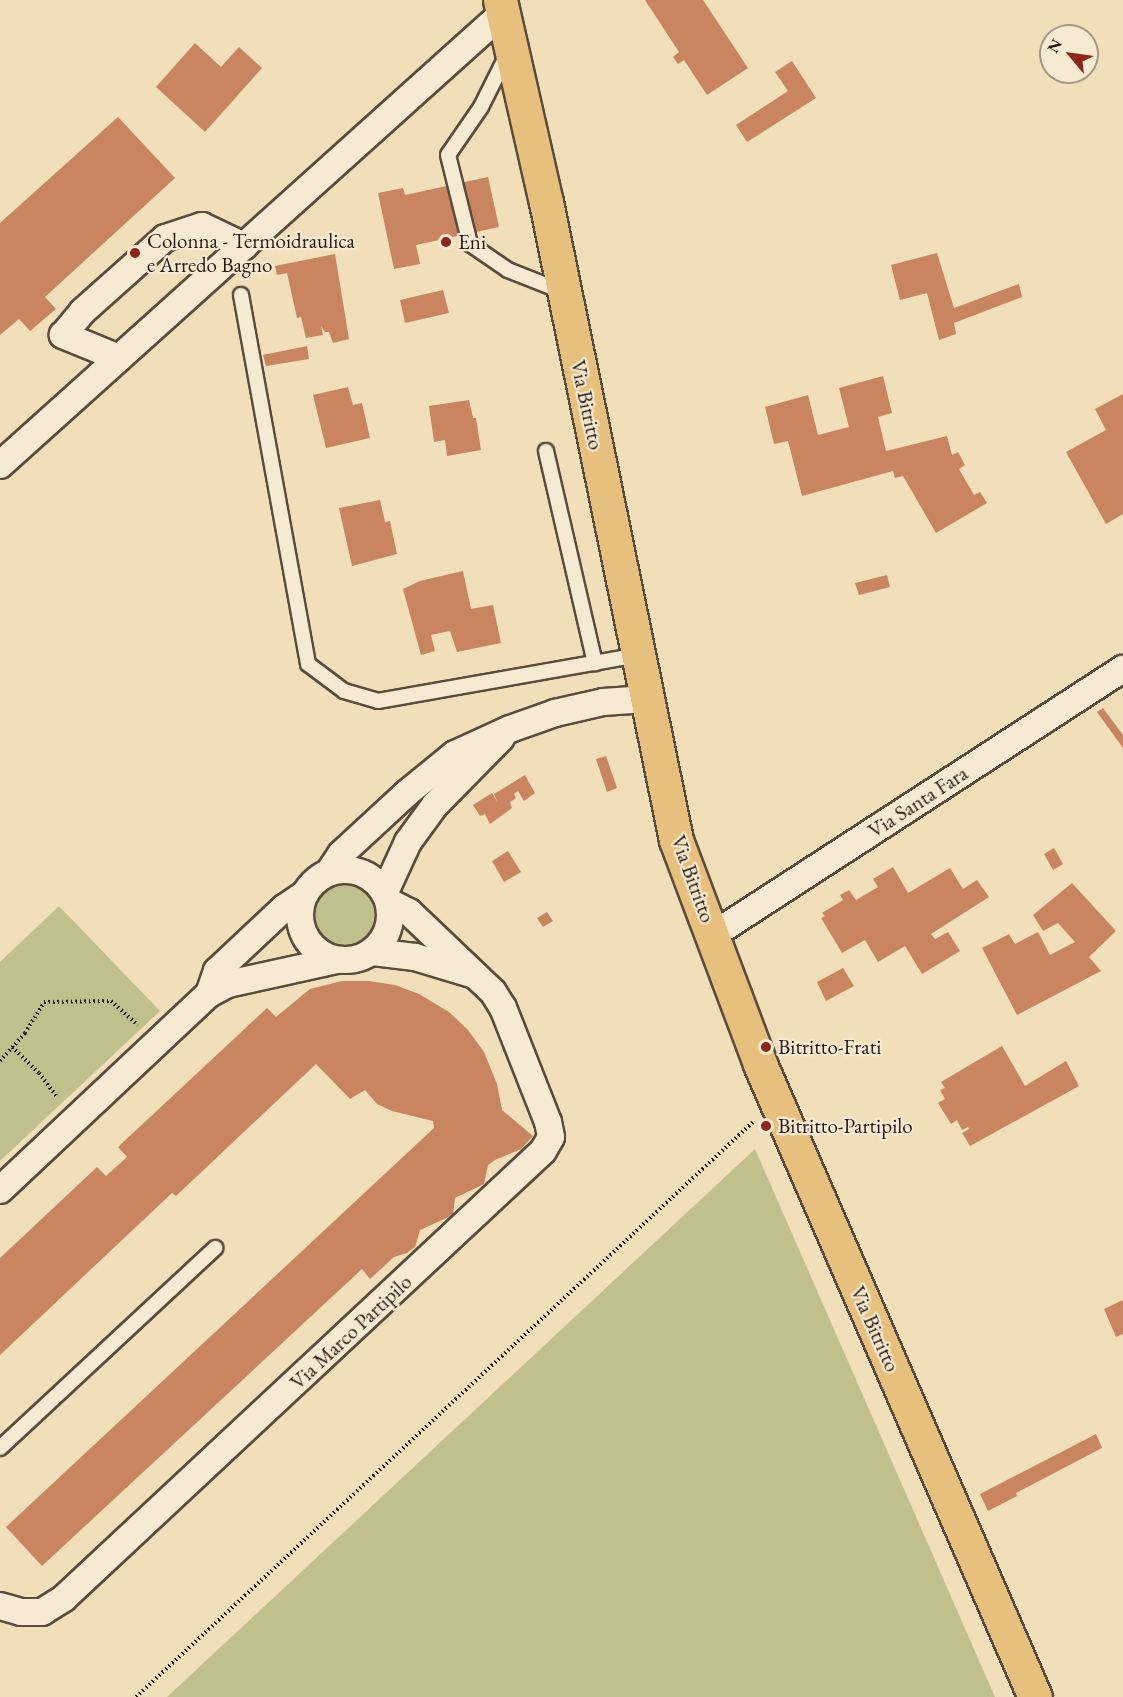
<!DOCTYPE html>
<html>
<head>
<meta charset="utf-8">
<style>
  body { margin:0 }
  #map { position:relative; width:1123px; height:1697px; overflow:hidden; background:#f1dfba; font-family:"EB Garamond",serif }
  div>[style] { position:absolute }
  .green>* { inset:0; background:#c0c08c }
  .round { border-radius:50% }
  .building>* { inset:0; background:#c98460 }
  .path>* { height:4px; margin-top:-2px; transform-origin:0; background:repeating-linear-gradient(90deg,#281a12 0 1.5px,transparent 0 4.5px) }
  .roads { filter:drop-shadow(2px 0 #5a4b3c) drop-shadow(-2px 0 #5a4b3c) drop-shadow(0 2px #5a4b3c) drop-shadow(0 -2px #5a4b3c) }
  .service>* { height:14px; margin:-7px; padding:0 7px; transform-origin:7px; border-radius:7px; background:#f6ead2 }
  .minor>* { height:26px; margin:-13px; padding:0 13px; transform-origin:13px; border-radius:13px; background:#f6ead2 }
  .minor>.ring { margin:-13px; padding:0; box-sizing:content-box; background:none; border:26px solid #f6ead2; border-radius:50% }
  .primary>* { height:33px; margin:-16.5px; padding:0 16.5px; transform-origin:16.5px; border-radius:16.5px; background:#e8c07d }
  .dots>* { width:16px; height:16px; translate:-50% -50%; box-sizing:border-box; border:3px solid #f6ead2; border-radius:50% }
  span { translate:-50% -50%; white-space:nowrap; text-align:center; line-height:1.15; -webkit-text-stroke:4.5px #f6ead2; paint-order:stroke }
  .poi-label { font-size:21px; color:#281a12 }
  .left { translate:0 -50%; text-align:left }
  .street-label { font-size:21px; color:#281a12 }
  .north { position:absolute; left:1039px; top:24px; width:60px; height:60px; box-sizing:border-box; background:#f6ead2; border:2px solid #a49785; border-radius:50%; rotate:299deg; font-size:16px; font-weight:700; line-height:24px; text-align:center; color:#281a12 }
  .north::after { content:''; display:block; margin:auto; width:21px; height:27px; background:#8f2418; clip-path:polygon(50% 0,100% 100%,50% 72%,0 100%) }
</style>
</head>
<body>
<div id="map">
  <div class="green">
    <div class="round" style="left:313px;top:885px;width:64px;height:64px"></div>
    <div style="clip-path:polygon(59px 906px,160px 1011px,0 1161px,0 962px)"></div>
    <div style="clip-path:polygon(755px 1149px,995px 1697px,167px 1697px)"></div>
  </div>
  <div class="building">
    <div style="clip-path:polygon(645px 0,703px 0,748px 68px,707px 95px,684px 60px,678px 64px,673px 57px,679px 52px)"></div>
    <div style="clip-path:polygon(195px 43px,221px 67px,239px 47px,262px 68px,205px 132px,156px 87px)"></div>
    <div style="clip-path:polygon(792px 61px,816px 98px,747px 142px,736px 125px,788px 91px,775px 72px)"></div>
    <div style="clip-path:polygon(118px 117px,175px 178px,45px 297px,56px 309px,30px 331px,19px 319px,0 335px,0 223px)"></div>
    <div style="clip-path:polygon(488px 177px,499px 227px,416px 245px,420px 264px,394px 269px,378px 193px,403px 188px,405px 195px)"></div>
    <div style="clip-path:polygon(937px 253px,954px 308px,1019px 284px,1022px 297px,954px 323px,956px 334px,939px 340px,927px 293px,900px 300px,891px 265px)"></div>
    <div style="clip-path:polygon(335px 254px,349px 339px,333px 343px,329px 332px,325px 332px,321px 326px,323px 335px,306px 338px,301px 317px,297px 318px,287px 273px,277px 275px,275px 266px)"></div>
    <div style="clip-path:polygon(443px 290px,449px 313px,405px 323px,400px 300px)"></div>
    <div style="clip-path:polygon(307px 346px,309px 359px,266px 366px,263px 355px)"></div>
    <div style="clip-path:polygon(883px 376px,892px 413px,878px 417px,886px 451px,947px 436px,952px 455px,958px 452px,965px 465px,959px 469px,974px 495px,980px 492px,987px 503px,936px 533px,903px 476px,895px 478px,893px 471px,802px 496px,788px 441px,774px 444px,765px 407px,808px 395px,818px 435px,849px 427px,839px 388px)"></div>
    <div style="clip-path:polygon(348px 387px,353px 405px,362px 403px,370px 438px,326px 448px,313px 395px)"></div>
    <div style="clip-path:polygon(1123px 394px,1123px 514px,1106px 524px,1066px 452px,1106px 430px,1095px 409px)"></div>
    <div style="clip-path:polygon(469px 400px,473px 418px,476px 418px,481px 450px,447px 456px,445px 440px,434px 442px,429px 406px)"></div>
    <div style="clip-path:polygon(380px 500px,385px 522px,390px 521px,397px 554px,352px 566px,339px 508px)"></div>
    <div style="clip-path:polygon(463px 571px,471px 609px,493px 605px,501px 643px,457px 652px,450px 631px,431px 635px,435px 651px,421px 655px,403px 589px,420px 581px)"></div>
    <div style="clip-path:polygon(887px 575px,890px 587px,859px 595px,855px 583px)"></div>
    <div style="clip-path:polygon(1103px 708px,1123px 735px,1123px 748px,1097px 712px)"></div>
    <div style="clip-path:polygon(606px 756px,617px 788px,607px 792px,596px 759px)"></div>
    <div style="clip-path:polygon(525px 775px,535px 793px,524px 801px,518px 791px,514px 794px,516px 798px,510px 802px,512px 808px,490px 824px,485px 814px,480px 816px,473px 805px,492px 793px,498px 803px,494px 794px)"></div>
    <div style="clip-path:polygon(1054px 848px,1063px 864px,1053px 870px,1044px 854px)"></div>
    <div style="clip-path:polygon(508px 851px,521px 872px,504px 882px,492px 861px)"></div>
    <div style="clip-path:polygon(893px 867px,908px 893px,950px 868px,963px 889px,977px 880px,989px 897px,931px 934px,935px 939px,948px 932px,960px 951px,922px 974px,905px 946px,878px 962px,865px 940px,842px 953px,821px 918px,825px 916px,822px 913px,843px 900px,840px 895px,849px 890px,856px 900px,878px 887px,873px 879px)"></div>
    <div style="clip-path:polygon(1072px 883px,1116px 931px,1089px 957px,1101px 971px,1017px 1015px,982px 948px,1009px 934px,1015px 944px,1038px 932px,1050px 955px,1075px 942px,1058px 923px,1043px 931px,1033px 915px)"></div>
    <div style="clip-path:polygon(547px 912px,553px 921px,543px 927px,537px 918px)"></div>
    <div style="clip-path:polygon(843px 968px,854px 986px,826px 1001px,817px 982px)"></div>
    <div style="clip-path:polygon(342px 981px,369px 981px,395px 985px,419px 994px,449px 1012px,468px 1030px,484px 1052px,497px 1084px,502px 1110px,533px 1136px,521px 1149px,495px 1160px,488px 1165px,484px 1184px,455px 1198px,453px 1215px,420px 1230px,415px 1247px,407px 1253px,394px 1257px,370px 1279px,362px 1269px,42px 1566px,6px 1527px,434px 1128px,433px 1121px,392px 1111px,377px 1104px,365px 1090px,350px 1099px,316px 1064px,176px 1196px,172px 1193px,0 1355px,0 1258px,97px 1167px,106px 1176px,127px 1157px,118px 1147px,267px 1008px,276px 1017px,310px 989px)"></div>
    <div style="clip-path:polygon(1002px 1046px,1025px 1086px,1066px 1061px,1079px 1086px,970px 1146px,962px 1133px,969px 1129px,968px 1127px,962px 1130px,957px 1120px,951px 1124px,938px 1103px,945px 1099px,940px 1090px,945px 1088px,941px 1082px)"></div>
    <div style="clip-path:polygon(1123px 1300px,1123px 1334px,1116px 1337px,1104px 1309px)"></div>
    <div style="clip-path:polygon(1096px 1434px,1102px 1448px,1016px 1493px,1017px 1496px,988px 1511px,980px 1494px)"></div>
  </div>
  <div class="path">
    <div style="left:12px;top:1047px;width:37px;rotate:44deg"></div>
    <div style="left:39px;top:1073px;width:31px;rotate:53deg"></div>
    <div style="left:0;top:1061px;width:38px;rotate:-48deg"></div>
    <div style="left:25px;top:1033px;width:36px;rotate:-58deg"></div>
    <div style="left:44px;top:1002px;width:67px;rotate:-0.9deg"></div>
    <div style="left:111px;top:1001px;width:36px;rotate:42deg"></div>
    <div style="left:136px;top:1697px;width:843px;rotate:-42.98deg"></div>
  </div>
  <div class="roads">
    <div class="service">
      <div style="left:507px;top:55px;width:58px;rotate:116.6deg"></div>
      <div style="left:481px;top:107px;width:58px;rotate:124.5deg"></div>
      <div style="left:448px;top:155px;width:92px;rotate:76.1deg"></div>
      <div style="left:470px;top:244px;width:46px;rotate:34.4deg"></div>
      <div style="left:508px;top:270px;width:57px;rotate:21.6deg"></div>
      <div style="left:241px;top:295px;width:375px;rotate:79.7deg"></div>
      <div style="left:308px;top:664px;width:45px;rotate:36.9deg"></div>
      <div style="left:344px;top:691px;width:35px;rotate:16deg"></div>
      <div style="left:378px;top:701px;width:264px;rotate:-10deg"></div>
      <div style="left:546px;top:451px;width:218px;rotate:77deg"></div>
      <div style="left:0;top:1448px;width:294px;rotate:-42.9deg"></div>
    </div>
    <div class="minor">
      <div style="left:119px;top:358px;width:61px;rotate:-157.7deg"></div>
      <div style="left:63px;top:335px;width:30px;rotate:-50deg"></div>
      <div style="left:82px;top:312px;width:111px;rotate:-41.7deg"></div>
      <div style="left:165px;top:238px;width:39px;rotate:-18deg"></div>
      <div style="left:202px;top:226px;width:47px;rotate:25.5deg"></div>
      <div style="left:0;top:465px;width:676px;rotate:-41.94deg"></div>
      <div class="ring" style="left:300px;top:870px;width:64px;height:64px"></div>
      <div style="left:329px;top:872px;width:22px;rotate:-56deg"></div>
      <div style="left:341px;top:854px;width:90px;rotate:-42.7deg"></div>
      <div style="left:407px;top:793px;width:62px;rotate:-39.1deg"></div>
      <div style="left:455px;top:754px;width:60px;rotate:-24.4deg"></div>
      <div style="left:510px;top:729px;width:48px;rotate:-19.6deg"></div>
      <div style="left:555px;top:713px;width:49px;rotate:-12.9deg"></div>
      <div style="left:603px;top:702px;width:44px;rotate:-3.9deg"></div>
      <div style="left:385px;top:892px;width:55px;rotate:-65.3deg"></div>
      <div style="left:408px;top:842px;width:46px;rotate:-53.9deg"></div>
      <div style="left:435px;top:805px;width:94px;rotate:-45.4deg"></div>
      <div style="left:713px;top:935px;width:489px;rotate:-33deg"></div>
      <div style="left:373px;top:952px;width:42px;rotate:6.8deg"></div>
      <div style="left:415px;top:957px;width:59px;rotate:16.9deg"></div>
      <div style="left:209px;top:994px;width:24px;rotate:-71deg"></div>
      <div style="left:217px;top:971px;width:92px;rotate:-43.2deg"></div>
      <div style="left:284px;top:908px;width:25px;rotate:-34deg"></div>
      <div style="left:0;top:1190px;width:287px;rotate:-43.2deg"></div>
      <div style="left:209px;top:994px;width:21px;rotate:-28deg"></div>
      <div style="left:228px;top:984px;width:112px;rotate:-12.4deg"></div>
      <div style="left:0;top:1606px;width:22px;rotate:16deg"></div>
      <div style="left:21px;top:1612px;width:21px"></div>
      <div style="left:42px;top:1612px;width:26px;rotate:-32deg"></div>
      <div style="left:64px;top:1598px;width:655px;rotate:-43.02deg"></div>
      <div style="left:543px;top:1151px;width:16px;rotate:-60deg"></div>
      <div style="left:551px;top:1137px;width:15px;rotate:-101deg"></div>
      <div style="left:548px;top:1122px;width:123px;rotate:-111.5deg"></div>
      <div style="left:503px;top:1008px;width:19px;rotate:-122deg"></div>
      <div style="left:493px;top:992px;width:116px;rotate:-136.4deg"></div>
      <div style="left:409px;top:912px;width:22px;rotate:-153deg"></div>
    </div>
    <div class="primary">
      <div style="left:500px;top:0;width:207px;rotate:77.2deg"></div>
      <div style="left:546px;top:202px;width:651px;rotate:78.48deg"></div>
      <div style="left:676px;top:840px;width:239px;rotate:69.4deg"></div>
      <div style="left:760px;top:1064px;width:690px;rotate:66.52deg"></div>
    </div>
  </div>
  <div class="dots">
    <div style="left:446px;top:242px;background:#8f2418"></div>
    <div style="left:135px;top:253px;background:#8f2418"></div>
    <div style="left:766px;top:1047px;background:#8f2418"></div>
    <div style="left:766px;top:1126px;background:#8f2418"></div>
  </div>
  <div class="poi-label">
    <span class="left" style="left:147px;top:253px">Colonna - Termoidraulica<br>e Arredo Bagno</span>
    <span class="left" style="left:458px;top:242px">Eni</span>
    <span class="left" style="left:778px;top:1047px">Bitritto-Frati</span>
    <span class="left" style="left:778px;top:1126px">Bitritto-Partipilo</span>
  </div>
  <div class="street-label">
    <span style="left:587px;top:405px;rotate:78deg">Via Bitritto</span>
    <span style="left:918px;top:802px;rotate:-33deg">Via Santa Fara</span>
    <span style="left:693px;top:879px;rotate:70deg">Via Bitritto</span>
    <span style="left:875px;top:1329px;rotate:66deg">Via Bitritto</span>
    <span style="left:351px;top:1332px;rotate:-43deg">Via Marco Partipilo</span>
  </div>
  <div class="north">N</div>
</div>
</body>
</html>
